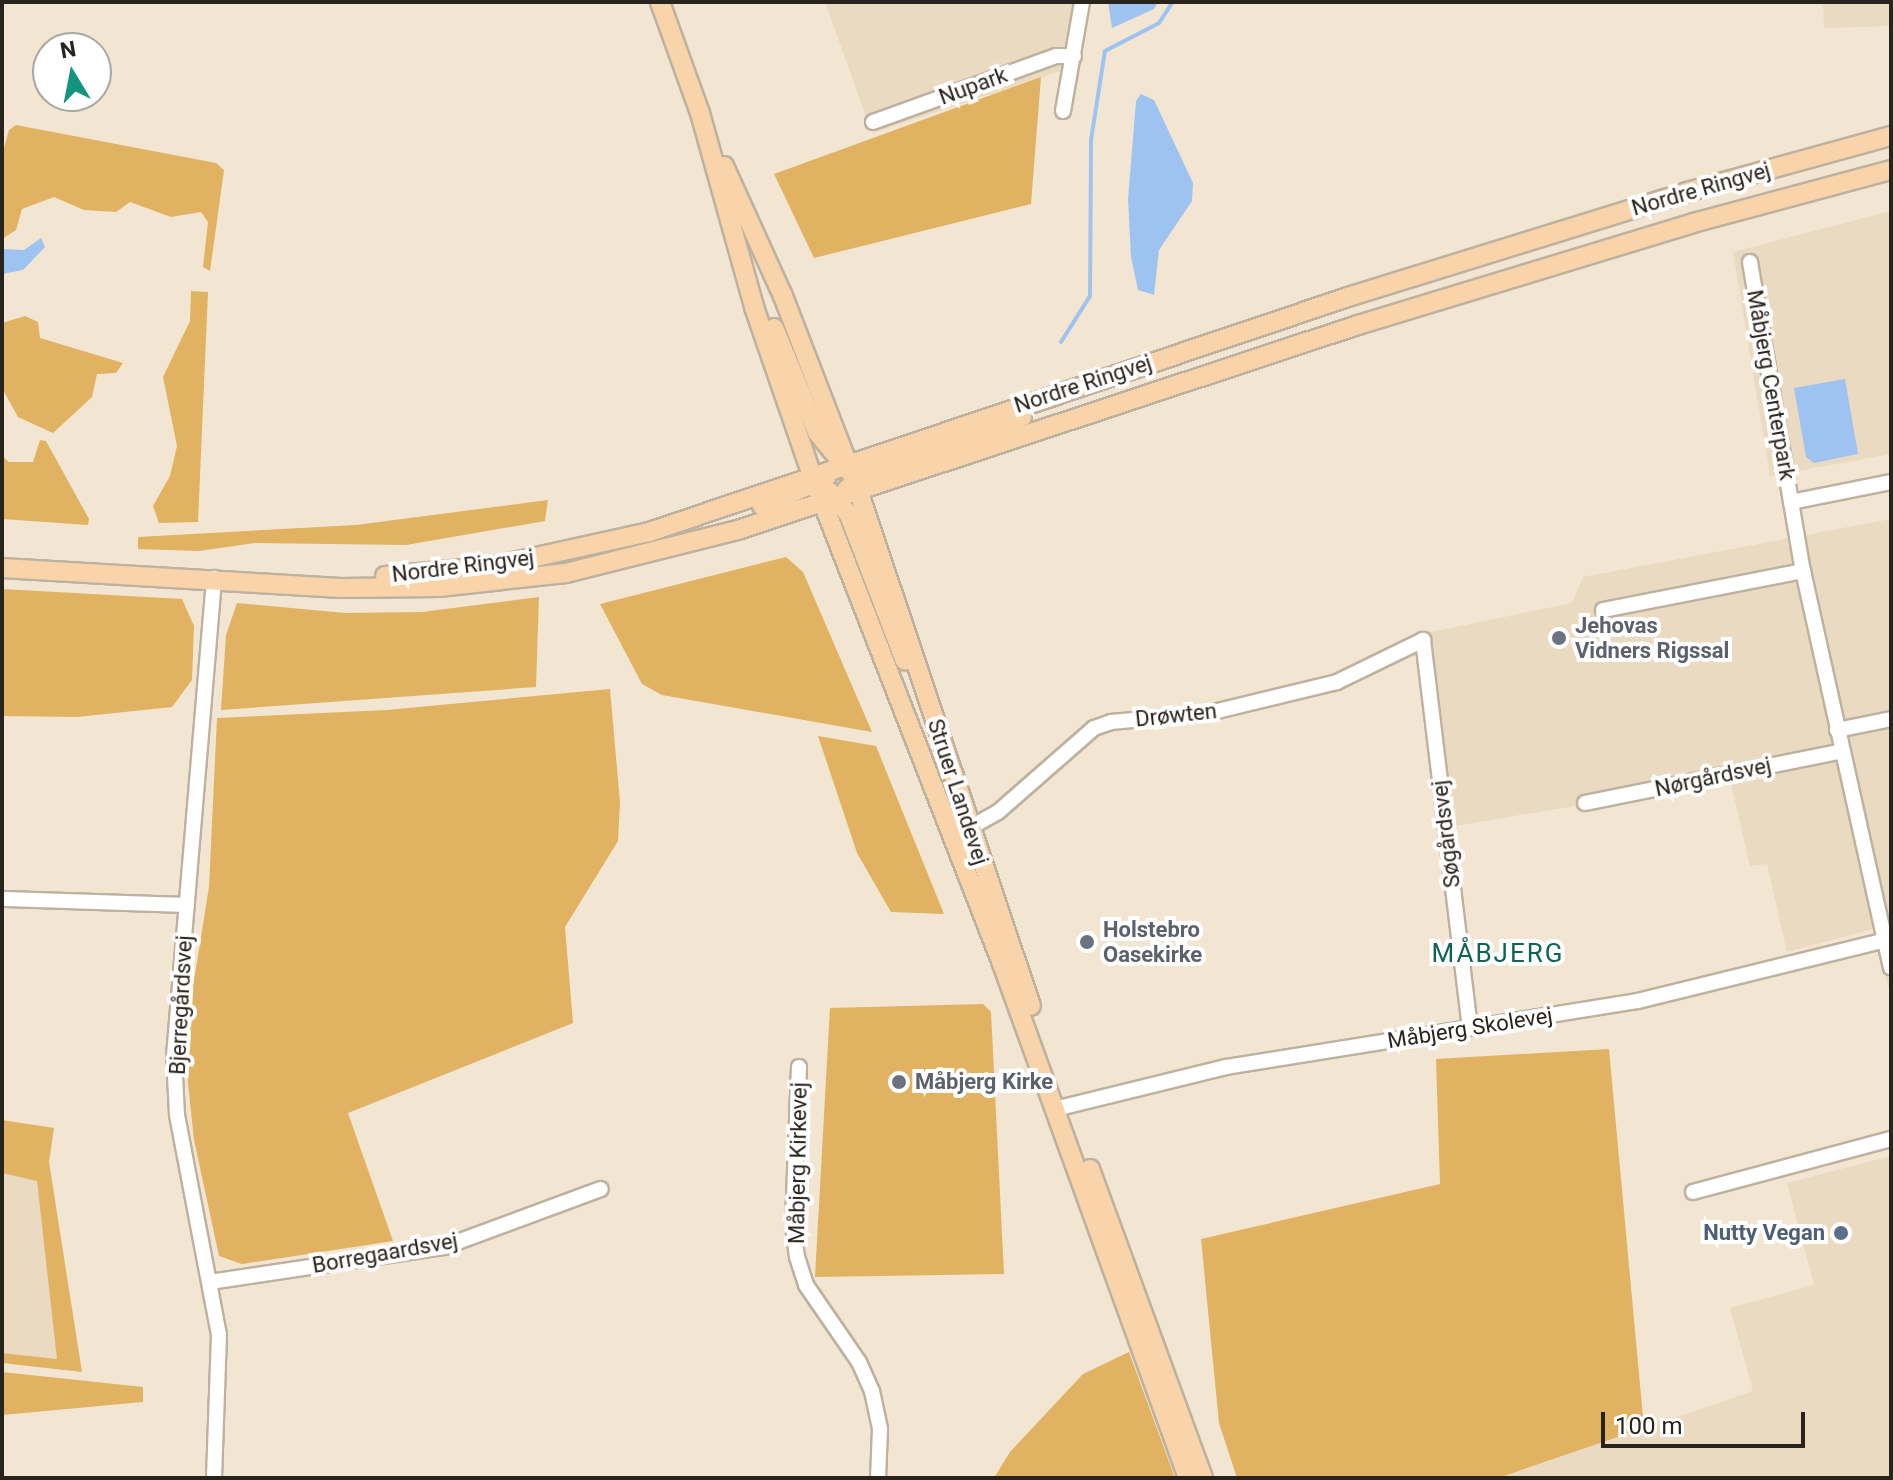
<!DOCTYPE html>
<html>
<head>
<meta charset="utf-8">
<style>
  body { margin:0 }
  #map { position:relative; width:1893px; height:1480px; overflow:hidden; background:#f2e5d2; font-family:Roboto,sans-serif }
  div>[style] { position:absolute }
  .built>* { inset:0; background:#eadac1 }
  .green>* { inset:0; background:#e1b261 }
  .water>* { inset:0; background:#9fc3f0 }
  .stream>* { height:4px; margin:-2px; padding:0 2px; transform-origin:2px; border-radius:2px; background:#9fc3f0 }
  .roads { filter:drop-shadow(2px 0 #bdb19f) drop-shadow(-2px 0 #bdb19f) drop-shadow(0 2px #bdb19f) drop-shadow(0 -2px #bdb19f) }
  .minor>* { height:14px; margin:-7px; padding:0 7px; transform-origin:7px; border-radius:7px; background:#fff }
  .major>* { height:18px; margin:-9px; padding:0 9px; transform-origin:9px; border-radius:9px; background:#f9d3aa }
  .dots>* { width:22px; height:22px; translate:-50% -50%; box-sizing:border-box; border:4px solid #fff; border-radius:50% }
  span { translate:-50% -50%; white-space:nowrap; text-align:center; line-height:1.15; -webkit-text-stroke:8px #fff; paint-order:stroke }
  .street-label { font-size:22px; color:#28231c }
  .worship-label { font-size:22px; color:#5b616d; font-weight:700 }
  .left { translate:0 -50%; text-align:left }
  .service-label { font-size:22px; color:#4e5e75; font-weight:700 }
  .right { translate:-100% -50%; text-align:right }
  .quarter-label { font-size:26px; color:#0f6454; letter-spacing:2px }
  .frame { position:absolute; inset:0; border:4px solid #28231c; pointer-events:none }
  .north { position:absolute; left:32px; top:32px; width:80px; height:80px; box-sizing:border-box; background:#fff; border:2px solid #a9a7a4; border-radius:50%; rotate:350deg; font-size:22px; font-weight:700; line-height:32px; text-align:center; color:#28231c }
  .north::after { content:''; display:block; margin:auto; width:28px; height:36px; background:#12947d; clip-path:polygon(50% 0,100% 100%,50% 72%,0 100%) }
  .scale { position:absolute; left:1601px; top:1412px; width:204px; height:36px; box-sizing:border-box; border:4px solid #28231c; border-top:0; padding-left:10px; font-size:24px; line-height:28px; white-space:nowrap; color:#28231c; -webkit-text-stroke:6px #fff; paint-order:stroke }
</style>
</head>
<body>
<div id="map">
  <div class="built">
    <div style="clip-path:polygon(825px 2px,1083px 2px,1082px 64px,872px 133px)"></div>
    <div style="clip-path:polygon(1823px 2px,1891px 2px,1891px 26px,1824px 28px)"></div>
    <div style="clip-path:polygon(1891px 211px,1891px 454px,1770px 476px,1733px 252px)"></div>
    <div style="clip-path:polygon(1891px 519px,1891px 997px,1873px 929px,1787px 952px,1767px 864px,1750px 866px,1730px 780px,1455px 826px,1431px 632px,1572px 603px,1583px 577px)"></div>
    <div style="clip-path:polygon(1891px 1156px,1891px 1478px,1498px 1478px,1753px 1391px,1730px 1308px,1814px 1285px,1787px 1183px)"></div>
    <div style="clip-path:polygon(2px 1173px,37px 1180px,58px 1359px,2px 1353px)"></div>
  </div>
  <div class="green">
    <div style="clip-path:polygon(1041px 77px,1031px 204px,814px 258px,774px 174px)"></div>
    <div style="clip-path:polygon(16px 125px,216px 163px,224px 170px,210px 271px,203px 267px,208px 222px,201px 212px,171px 217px,130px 202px,116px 212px,84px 210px,54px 197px,22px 209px,16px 230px,2px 239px,2px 155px,9px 130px)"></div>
    <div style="clip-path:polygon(191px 291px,208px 292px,198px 522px,159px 523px,153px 506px,170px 476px,177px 446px,163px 377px,190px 321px)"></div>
    <div style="clip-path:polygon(25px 316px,38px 322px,40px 338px,123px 363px,116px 373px,97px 374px,92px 397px,53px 433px,18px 417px,2px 388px,2px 323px)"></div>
    <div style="clip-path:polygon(40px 440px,46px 441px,89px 519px,88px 525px,2px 519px,2px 456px,9px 462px,33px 462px)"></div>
    <div style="clip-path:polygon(548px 500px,545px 521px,406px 545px,255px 543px,199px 551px,138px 549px,138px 537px,356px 525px)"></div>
    <div style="clip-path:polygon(786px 557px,803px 572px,872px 732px,662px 695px,642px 684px,600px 604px)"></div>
    <div style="clip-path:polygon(2px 589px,182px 599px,194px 626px,192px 680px,172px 707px,77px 717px,2px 716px)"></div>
    <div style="clip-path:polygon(539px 597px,536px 687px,221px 710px,226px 635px,237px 603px,345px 613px,422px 612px)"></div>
    <div style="clip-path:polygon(610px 689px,620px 802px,618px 841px,565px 927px,573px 1023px,348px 1113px,393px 1241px,242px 1264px,219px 1256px,194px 1140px,187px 1074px,191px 999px,209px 887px,217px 718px,387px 710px)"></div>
    <div style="clip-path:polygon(818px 736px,876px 746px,944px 914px,891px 912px,857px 853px)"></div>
    <div style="clip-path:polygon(983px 1004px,991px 1012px,1004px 1274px,815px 1277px,830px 1008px)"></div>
    <div style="clip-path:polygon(1609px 1049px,1644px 1428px,1498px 1478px,1237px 1478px,1219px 1423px,1201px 1239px,1440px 1184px,1436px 1059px)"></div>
    <div style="clip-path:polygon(2px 1120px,54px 1128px,49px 1162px,82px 1372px,2px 1363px,2px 1353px,57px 1359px,37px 1181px,2px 1173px)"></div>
    <div style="clip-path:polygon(1129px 1352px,1175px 1478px,994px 1478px,1010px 1452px,1083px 1374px)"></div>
    <div style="clip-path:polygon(2px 1372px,143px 1387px,143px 1402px,2px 1415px)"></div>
  </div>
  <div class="water">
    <div style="clip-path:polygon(1108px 2px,1158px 2px,1154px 9px,1112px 28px)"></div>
    <div style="clip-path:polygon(1141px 94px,1154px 100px,1193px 183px,1192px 201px,1159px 250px,1154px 295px,1138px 290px,1131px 257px,1128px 199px,1136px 101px)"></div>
    <div style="clip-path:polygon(41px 238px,45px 247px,23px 270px,2px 274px,2px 249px,24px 250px)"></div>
    <div style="clip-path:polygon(1845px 379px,1858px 454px,1814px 463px,1806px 457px,1794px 388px)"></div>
  </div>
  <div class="stream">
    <div style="left:1061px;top:342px;width:54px;rotate:-57.8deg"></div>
    <div style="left:1090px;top:296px;width:156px;rotate:-89.6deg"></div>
    <div style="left:1091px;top:140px;width:90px;rotate:-81.1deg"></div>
    <div style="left:1105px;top:51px;width:61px;rotate:-27.4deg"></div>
    <div style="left:1159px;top:23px;width:24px;rotate:-57deg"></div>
  </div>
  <div class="roads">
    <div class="minor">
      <div style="left:1063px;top:111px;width:111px;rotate:-80.1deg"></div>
      <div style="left:873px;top:122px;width:195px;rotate:-19.8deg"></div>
      <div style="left:1056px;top:56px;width:18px"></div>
      <div style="left:1750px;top:262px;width:314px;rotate:80.3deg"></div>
      <div style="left:1803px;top:571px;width:406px;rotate:77.5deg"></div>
      <div style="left:1791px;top:502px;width:102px;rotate:-11.3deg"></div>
      <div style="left:1603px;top:610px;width:204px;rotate:-11deg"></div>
      <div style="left:1837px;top:730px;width:55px;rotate:-11.5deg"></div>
      <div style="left:1585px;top:803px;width:262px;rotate:-11.4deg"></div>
      <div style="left:955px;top:836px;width:49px;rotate:-29.2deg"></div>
      <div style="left:998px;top:812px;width:128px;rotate:-41.2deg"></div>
      <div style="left:1094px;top:728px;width:18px;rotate:-19deg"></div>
      <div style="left:1111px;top:722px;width:98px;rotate:-5.2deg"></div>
      <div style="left:1209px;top:713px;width:132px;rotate:-13.6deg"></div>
      <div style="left:1337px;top:682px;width:96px;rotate:-26deg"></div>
      <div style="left:1423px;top:640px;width:391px;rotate:83.1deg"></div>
      <div style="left:2px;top:899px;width:185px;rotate:1.9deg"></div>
      <div style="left:799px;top:1067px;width:158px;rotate:92.2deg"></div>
      <div style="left:793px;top:1225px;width:32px;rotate:83deg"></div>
      <div style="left:797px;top:1257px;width:29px;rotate:72deg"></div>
      <div style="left:806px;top:1285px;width:93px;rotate:55.5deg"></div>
      <div style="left:859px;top:1362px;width:32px;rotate:66deg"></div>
      <div style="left:872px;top:1391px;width:39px;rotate:78deg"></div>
      <div style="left:880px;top:1429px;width:49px;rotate:92.3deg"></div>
      <div style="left:1055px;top:1109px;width:176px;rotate:-13.8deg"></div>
      <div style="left:1226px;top:1067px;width:417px;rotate:-9.1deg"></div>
      <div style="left:1638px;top:1001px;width:260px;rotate:-13.8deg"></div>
      <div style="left:1693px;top:1192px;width:205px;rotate:-15deg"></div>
      <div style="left:210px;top:1282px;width:237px;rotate:-8.5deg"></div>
      <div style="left:444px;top:1247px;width:167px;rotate:-20.3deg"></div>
      <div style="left:214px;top:1478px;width:143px;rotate:-88deg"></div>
      <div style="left:219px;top:1335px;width:224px;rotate:-100.8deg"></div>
      <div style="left:177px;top:1115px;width:59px;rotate:-92.9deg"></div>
      <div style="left:174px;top:1056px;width:480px;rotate:-85.2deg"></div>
    </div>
    <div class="major">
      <div style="left:660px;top:2px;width:118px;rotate:70.2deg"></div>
      <div style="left:700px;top:113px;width:201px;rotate:74.4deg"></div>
      <div style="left:754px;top:307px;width:178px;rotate:71deg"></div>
      <div style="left:812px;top:475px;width:521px;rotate:68.75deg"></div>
      <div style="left:1001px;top:961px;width:550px;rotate:70.11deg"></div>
      <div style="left:724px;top:166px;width:143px;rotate:65.6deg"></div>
      <div style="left:783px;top:296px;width:208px;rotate:68.9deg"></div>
      <div style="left:858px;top:490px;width:544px;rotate:71.47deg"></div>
      <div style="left:774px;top:328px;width:113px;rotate:67.5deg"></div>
      <div style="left:817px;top:432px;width:49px;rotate:50.8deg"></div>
      <div style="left:847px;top:489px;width:26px;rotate:-39deg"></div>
      <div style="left:867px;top:473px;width:165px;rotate:-19.9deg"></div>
      <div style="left:830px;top:492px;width:30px;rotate:50deg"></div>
      <div style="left:849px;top:515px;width:156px;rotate:69deg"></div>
      <div style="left:762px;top:506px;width:70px;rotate:-23.6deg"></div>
      <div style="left:2px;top:568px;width:339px;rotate:3.4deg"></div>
      <div style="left:340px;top:588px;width:99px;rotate:-0.6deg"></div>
      <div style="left:439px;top:587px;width:128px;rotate:-6.3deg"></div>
      <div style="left:566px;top:573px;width:180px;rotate:-14.1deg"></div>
      <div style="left:741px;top:529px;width:650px;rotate:-18.3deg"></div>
      <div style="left:1358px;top:325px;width:350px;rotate:-16.9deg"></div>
      <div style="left:1693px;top:223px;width:205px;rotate:-15deg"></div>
      <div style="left:385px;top:576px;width:110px;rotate:-5.2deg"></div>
      <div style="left:495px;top:566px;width:158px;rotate:-12.4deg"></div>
      <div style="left:649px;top:532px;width:737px;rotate:-18.58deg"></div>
      <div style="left:1348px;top:297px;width:355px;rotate:-17.2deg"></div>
      <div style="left:1687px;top:192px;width:212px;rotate:-15.4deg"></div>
      <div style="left:1090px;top:1169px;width:329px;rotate:69.9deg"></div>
    </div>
  </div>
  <div class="dots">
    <div style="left:1559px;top:638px;background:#6b7280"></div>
    <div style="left:1087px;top:942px;background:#6b7280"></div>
    <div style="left:899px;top:1082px;background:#6b7280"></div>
    <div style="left:1841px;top:1233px;background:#5c6f8a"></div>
  </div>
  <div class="street-label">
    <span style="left:973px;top:86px;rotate:-20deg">Nupark</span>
    <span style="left:1701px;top:189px;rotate:-16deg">Nordre Ringvej</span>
    <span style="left:1083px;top:384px;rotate:-18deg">Nordre Ringvej</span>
    <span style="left:1771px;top:385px;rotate:80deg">Måbjerg Centerpark</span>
    <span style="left:463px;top:566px;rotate:-7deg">Nordre Ringvej</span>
    <span style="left:1176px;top:715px;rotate:-6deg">Drøwten</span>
    <span style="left:1713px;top:777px;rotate:-12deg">Nørgårdsvej</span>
    <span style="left:958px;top:792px;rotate:72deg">Struer Landevej</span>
    <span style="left:1446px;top:834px;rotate:-97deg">Søgårdsvej</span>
    <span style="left:181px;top:1005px;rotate:-87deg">Bjerregårdsvej</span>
    <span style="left:1470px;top:1028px;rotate:-9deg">Måbjerg Skolevej</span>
    <span style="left:798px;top:1163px;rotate:-89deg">Måbjerg Kirkevej</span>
    <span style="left:385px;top:1253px;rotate:-10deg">Borregaardsvej</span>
  </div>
  <div class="worship-label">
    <span class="left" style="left:1575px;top:638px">Jehovas<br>Vidners Rigssal</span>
    <span class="left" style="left:1103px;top:942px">Holstebro<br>Oasekirke</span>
    <span class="left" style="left:915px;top:1082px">Måbjerg Kirke</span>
  </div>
  <div class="service-label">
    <span class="right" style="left:1825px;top:1233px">Nutty Vegan</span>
  </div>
  <div class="quarter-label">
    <span style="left:1498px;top:954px">MÅBJERG</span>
  </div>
  <div class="frame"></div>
  <div class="north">N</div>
  <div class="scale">100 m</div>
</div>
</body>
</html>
